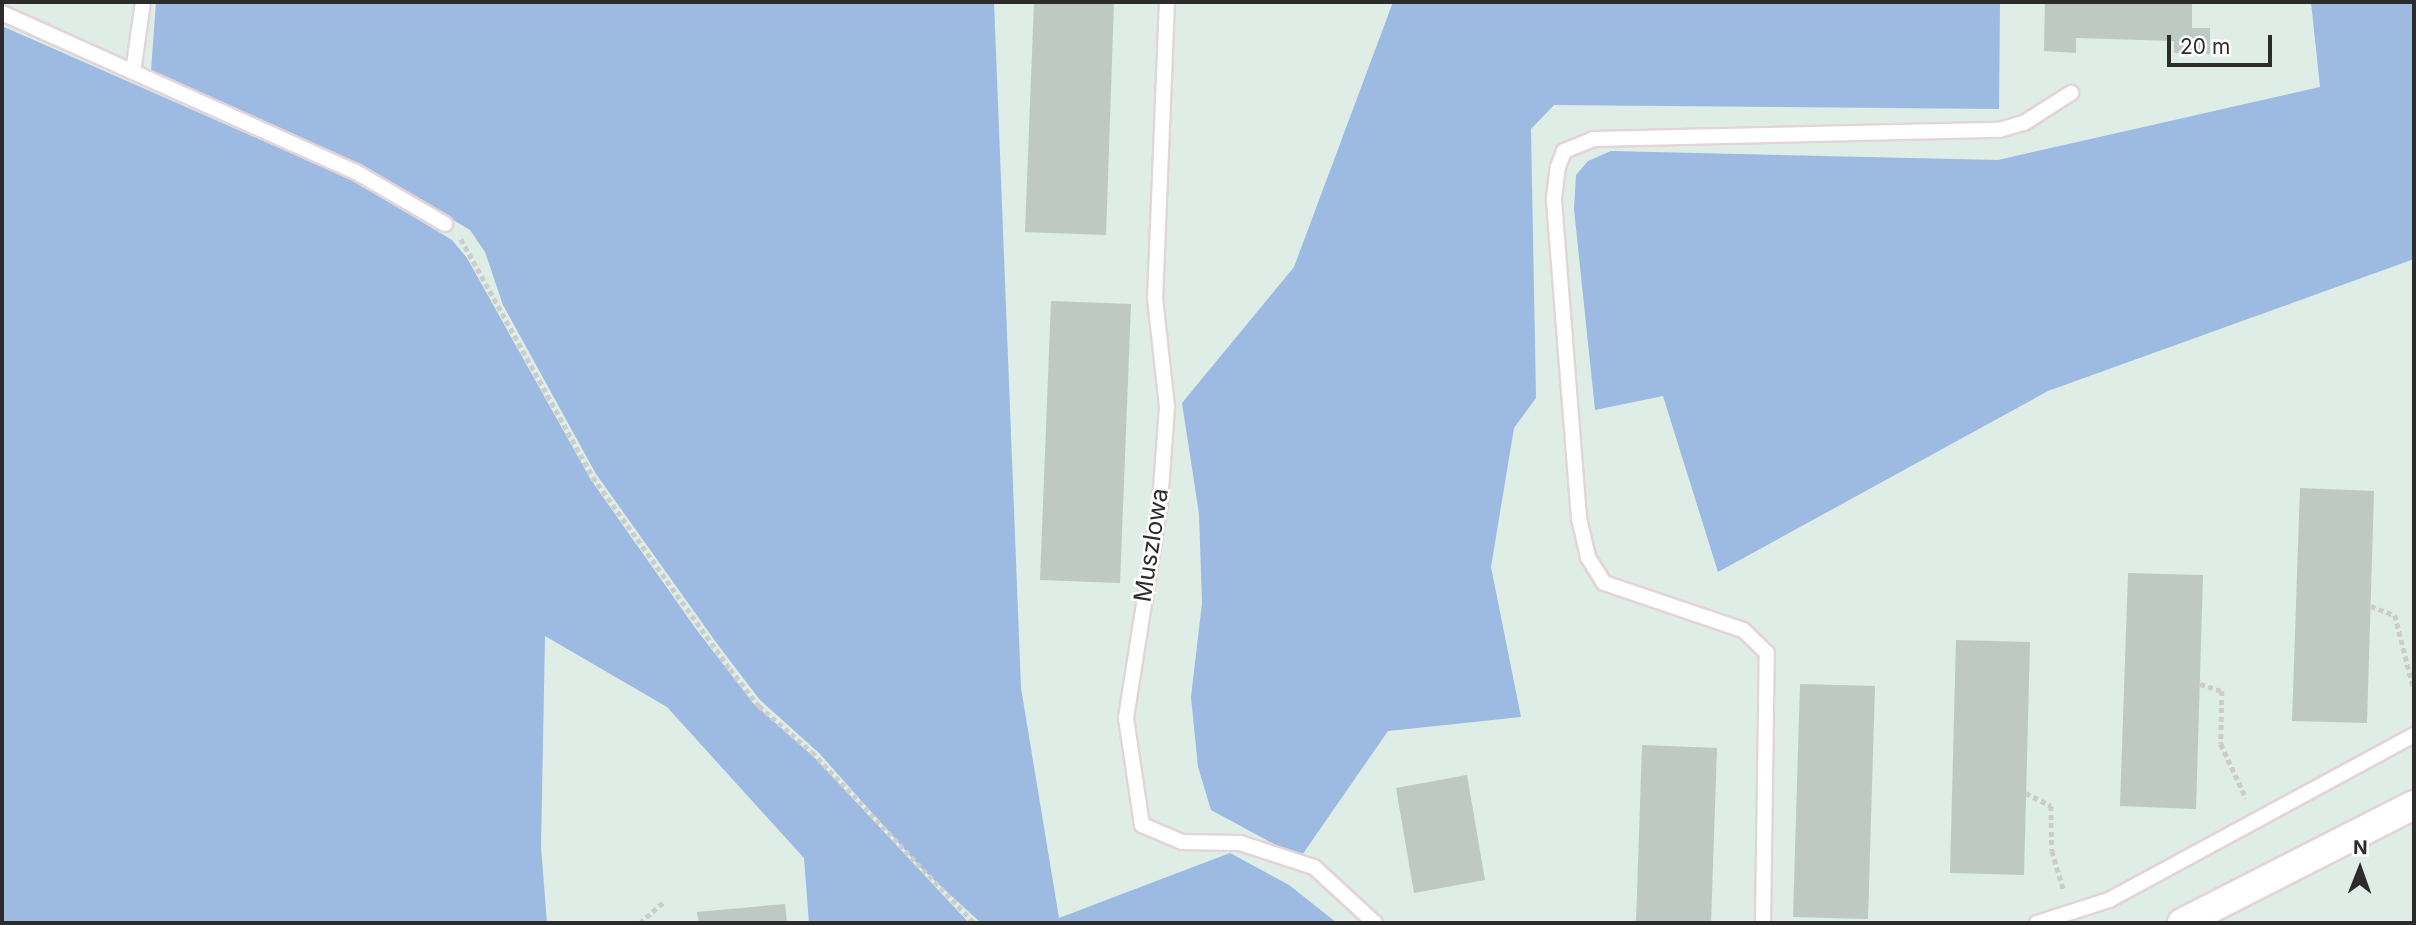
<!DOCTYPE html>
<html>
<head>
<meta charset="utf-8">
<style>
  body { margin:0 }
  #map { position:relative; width:2416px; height:925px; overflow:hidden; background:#deede5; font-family:Inter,sans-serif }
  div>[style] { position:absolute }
  .green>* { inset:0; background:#9cbae2 }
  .building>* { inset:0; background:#bdc9c2 }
  .path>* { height:4.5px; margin-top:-2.25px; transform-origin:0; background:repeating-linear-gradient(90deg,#ccc 0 5px,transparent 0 8.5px) }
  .roads { filter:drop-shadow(2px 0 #e4d3d8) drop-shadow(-2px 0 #e4d3d8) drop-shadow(0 2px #e4d3d8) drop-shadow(0 -2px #e4d3d8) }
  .lane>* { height:14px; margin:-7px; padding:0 7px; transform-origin:7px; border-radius:7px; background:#fff }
  .street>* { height:28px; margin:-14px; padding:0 14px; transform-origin:14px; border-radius:14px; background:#fff }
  span { translate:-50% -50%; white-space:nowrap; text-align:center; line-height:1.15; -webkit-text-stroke:5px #fff; paint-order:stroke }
  .street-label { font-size:24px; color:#2c2c2c }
  .frame { position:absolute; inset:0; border:4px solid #2c2c2c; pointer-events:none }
  .north { position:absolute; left:2325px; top:834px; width:70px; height:70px; -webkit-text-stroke:5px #fff; paint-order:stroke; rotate:1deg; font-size:19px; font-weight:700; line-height:28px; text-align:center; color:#2c2c2c }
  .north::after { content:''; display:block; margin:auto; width:24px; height:32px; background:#2c2c2c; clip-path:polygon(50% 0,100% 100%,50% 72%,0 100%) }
  .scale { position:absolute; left:2167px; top:35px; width:105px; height:32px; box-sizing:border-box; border:4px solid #2c2c2c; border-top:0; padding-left:9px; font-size:21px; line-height:24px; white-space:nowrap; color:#2c2c2c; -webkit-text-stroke:5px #fff; paint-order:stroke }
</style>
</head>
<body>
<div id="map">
  <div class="green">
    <div style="clip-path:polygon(156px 2px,994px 2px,1021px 688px,1059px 918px,1230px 853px,1289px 885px,1337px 923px,981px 923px,921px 868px,819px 753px,760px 700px,718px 645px,596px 474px,503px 305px,485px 252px,470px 230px,390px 182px,151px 71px)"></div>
    <div style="clip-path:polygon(1393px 2px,2000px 2px,1999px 109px,1554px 105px,1531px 129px,1536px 398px,1514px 428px,1491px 567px,1521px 717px,1388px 731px,1300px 858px,1211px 810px,1198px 767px,1191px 697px,1202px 603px,1199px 514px,1182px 403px,1294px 267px)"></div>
    <div style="clip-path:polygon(2311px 2px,2414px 2px,2414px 259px,2048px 391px,1718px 572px,1663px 396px,1595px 410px,1574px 209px,1576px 175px,1588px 161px,1611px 151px,1998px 160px,2320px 87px)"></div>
    <div style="clip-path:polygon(2px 26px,350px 179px,452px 240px,467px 258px,591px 480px,696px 629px,753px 703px,816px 759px,969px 923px,809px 923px,804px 858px,667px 707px,545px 636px,541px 847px,547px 923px,2px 923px)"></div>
  </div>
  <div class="building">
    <div style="clip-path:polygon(1034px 2px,1114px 2px,1106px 235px,1025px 232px)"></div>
    <div style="clip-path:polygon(2045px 2px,2192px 2px,2192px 28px,2210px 28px,2210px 54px,2174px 53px,2174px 41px,2076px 38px,2076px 53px,2044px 51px)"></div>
    <div style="clip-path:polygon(1051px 301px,1131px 304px,1120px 583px,1040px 580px)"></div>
    <div style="clip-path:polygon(2300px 488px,2374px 491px,2367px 723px,2292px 721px)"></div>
    <div style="clip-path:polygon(2128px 573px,2203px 575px,2196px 809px,2120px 806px)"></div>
    <div style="clip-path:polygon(1956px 640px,2030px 642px,2024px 875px,1950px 873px)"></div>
    <div style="clip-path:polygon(1800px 684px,1875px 686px,1868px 919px,1793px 917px)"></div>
    <div style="clip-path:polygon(1642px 745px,1717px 748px,1711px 923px,1636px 923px)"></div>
    <div style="clip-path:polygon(1467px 775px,1485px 880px,1414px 893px,1396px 788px)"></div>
    <div style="clip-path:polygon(785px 904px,787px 923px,699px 923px,697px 912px)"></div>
  </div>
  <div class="path">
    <div style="left:461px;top:239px;width:272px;rotate:61deg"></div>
    <div style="left:593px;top:477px;width:236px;rotate:54.5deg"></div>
    <div style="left:730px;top:669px;width:47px;rotate:51.9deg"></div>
    <div style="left:759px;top:706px;width:70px;rotate:41deg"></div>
    <div style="left:812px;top:752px;width:236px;rotate:46.5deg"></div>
    <div style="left:2371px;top:606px;width:26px;rotate:21deg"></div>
    <div style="left:2395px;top:615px;width:77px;rotate:75.8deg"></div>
    <div style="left:2200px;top:684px;width:23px;rotate:18deg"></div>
    <div style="left:2222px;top:691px;width:53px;rotate:91.1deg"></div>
    <div style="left:2221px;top:744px;width:60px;rotate:65.2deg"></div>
    <div style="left:2026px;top:793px;width:28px;rotate:27deg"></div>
    <div style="left:2051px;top:806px;width:45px;rotate:88.7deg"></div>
    <div style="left:2052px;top:851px;width:42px;rotate:73.3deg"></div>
    <div style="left:640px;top:923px;width:31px;rotate:-42deg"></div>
  </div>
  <div class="roads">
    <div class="lane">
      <div style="left:1167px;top:2px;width:296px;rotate:92.3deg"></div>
      <div style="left:1155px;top:298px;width:110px;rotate:83.7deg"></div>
      <div style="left:1167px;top:407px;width:96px;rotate:94.2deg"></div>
      <div style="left:1160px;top:503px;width:218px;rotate:99deg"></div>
      <div style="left:1126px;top:718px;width:108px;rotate:81.5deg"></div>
      <div style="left:1142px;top:825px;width:43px;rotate:23deg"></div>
      <div style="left:1182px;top:842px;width:58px;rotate:1deg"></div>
      <div style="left:1240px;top:843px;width:78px;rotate:18deg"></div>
      <div style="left:1314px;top:867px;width:83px;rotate:42.6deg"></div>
      <div style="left:2px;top:13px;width:388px;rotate:24.2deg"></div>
      <div style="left:356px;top:172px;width:103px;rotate:30.3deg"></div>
      <div style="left:133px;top:72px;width:71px;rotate:-81.9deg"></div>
      <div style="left:1763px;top:923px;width:270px;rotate:-89.2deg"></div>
      <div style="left:1767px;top:653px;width:33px;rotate:-136deg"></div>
      <div style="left:1743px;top:630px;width:147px;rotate:-161.3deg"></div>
      <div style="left:1604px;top:583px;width:31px;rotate:-122deg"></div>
      <div style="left:1588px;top:557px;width:40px;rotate:-103deg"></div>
      <div style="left:1579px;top:518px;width:321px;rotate:-94.5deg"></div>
      <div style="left:1554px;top:198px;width:31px;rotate:-83deg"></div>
      <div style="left:1558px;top:167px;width:17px;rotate:-69deg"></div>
      <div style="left:1564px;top:151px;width:31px;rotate:-22deg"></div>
      <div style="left:1593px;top:139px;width:406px;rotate:-1.3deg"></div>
      <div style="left:1999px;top:130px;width:26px;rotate:-16deg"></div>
      <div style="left:2024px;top:123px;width:56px;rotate:-32.6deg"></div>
      <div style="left:2037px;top:923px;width:76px;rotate:-17.7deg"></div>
      <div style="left:2109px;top:900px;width:347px;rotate:-28.4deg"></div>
    </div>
    <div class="street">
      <div style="left:2182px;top:923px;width:260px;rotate:-27deg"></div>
    </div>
  </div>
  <div class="street-label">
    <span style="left:1151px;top:545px;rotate:-81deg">Muszlowa</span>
  </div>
  <div class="frame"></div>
  <div class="north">N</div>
  <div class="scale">20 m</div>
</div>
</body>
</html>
